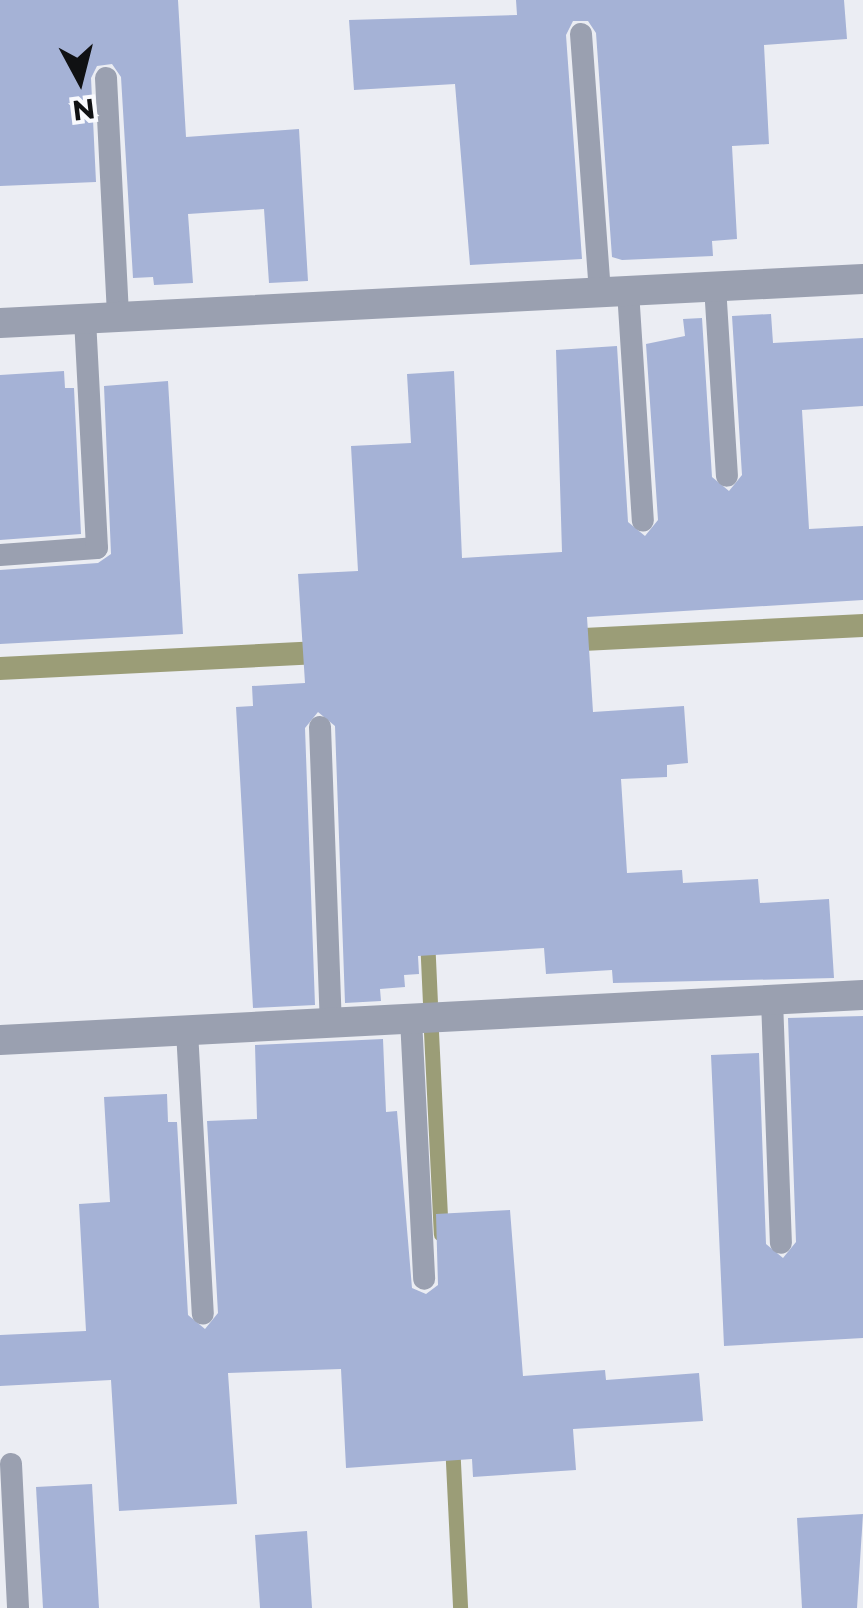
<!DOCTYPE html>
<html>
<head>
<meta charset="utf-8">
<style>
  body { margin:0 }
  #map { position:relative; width:863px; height:1608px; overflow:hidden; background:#ebedf3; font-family:Montserrat,sans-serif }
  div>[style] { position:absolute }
  .water>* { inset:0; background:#9b9d77 }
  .stream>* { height:15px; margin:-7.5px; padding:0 7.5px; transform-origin:7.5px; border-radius:7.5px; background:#9b9d77 }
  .building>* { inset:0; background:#a5b2d6 }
  .lane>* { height:22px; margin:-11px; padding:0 11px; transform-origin:11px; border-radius:11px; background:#9aa0b0 }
  .street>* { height:30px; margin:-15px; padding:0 15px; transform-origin:15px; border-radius:15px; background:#9aa0b0 }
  span { translate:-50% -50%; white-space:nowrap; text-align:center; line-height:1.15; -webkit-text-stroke:10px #f9fafe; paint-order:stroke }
  .north { position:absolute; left:30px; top:30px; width:100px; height:100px; -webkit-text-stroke:8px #f9fafe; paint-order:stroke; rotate:173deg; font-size:28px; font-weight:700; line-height:40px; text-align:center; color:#101113 }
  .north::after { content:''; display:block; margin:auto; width:35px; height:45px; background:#101113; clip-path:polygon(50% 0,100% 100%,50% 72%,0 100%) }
</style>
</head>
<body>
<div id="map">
  <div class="water">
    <div style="clip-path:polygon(863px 614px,863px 637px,0 680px,0 657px)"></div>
  </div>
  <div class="stream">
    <div style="left:427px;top:937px;width:65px;rotate:87.4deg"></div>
    <div style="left:431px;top:1032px;width:202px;rotate:87.2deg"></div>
    <div style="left:452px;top:1442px;width:166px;rotate:87.2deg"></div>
  </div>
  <div class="building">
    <div style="clip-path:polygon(0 0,178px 0,186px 137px,299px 129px,308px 281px,269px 283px,264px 209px,188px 214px,193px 283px,154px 285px,153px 277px,133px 278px,121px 77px,112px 64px,97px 66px,91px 78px,96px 182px,0 186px)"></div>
    <div style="clip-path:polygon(516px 0,844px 0,847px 39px,764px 45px,769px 144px,732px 146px,737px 239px,712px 241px,713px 256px,622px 260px,612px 257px,596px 33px,588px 21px,573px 21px,566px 35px,582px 259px,470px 265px,455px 84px,354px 90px,349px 20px,517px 15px)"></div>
    <div style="clip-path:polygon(771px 314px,773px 343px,863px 338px,863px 406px,802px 410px,809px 529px,863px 526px,863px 600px,587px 617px,593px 712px,684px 706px,688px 763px,667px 765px,667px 777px,621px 779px,627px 873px,682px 870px,683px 883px,758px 879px,760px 903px,829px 899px,834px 978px,613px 983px,612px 970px,546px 974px,544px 948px,418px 956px,419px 974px,404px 975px,405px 987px,380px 989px,381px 1001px,345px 1003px,335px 726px,318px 712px,305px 728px,315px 1005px,253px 1008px,236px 707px,253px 706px,252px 686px,305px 683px,298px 574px,358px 571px,351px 446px,411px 443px,407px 374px,454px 371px,462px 558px,562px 552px,556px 350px,617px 346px,628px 522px,645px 536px,658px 520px,646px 344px,685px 336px,683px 319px,702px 318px,712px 477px,729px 491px,742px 475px,732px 316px)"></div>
    <div style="clip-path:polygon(64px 371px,65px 388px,74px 388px,81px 534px,0 540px,0 375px)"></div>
    <div style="clip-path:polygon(168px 381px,183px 634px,0 644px,0 570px,98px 563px,111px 554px,104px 386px)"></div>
    <div style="clip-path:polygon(863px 1016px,863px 1338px,724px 1346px,711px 1055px,759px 1053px,766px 1244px,783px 1258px,796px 1242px,788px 1018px)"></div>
    <div style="clip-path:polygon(383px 1039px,386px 1112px,397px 1111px,412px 1288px,426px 1294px,438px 1285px,436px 1214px,510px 1210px,523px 1376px,605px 1370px,606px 1380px,699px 1373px,703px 1421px,573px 1429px,576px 1470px,473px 1477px,472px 1459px,346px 1468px,341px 1369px,228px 1373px,237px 1504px,119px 1511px,111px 1380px,0 1386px,0 1335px,86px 1331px,79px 1204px,110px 1202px,104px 1097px,167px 1094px,168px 1122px,177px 1122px,188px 1315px,205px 1329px,218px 1313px,207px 1121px,257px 1119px,255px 1045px)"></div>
    <div style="clip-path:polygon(92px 1484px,99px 1608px,43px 1608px,36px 1487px)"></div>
    <div style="clip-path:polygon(863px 1514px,857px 1608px,802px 1608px,797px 1518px)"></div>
    <div style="clip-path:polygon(307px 1531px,312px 1608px,260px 1608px,255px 1535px)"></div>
  </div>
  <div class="lane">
    <div style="left:581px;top:34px;width:259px;rotate:85.8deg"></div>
    <div style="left:106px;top:78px;width:239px;rotate:87.1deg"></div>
    <div style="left:715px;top:286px;width:190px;rotate:86.4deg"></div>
    <div style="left:628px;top:291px;width:230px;rotate:86.3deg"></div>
    <div style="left:0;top:555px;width:97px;rotate:-4.1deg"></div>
    <div style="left:97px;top:548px;width:229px;rotate:-93deg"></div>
    <div style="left:320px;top:727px;width:296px;rotate:87.9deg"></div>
    <div style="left:772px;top:1000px;width:243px;rotate:87.9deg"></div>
    <div style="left:411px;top:1019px;width:260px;rotate:87.1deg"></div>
    <div style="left:187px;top:1031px;width:283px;rotate:86.8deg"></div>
    <div style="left:11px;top:1464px;width:144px;rotate:87.2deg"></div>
  </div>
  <div class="street">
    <div style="left:0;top:323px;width:864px;rotate:-2.92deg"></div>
    <div style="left:0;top:1040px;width:864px;rotate:-2.98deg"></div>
  </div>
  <div class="north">N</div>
</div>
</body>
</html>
